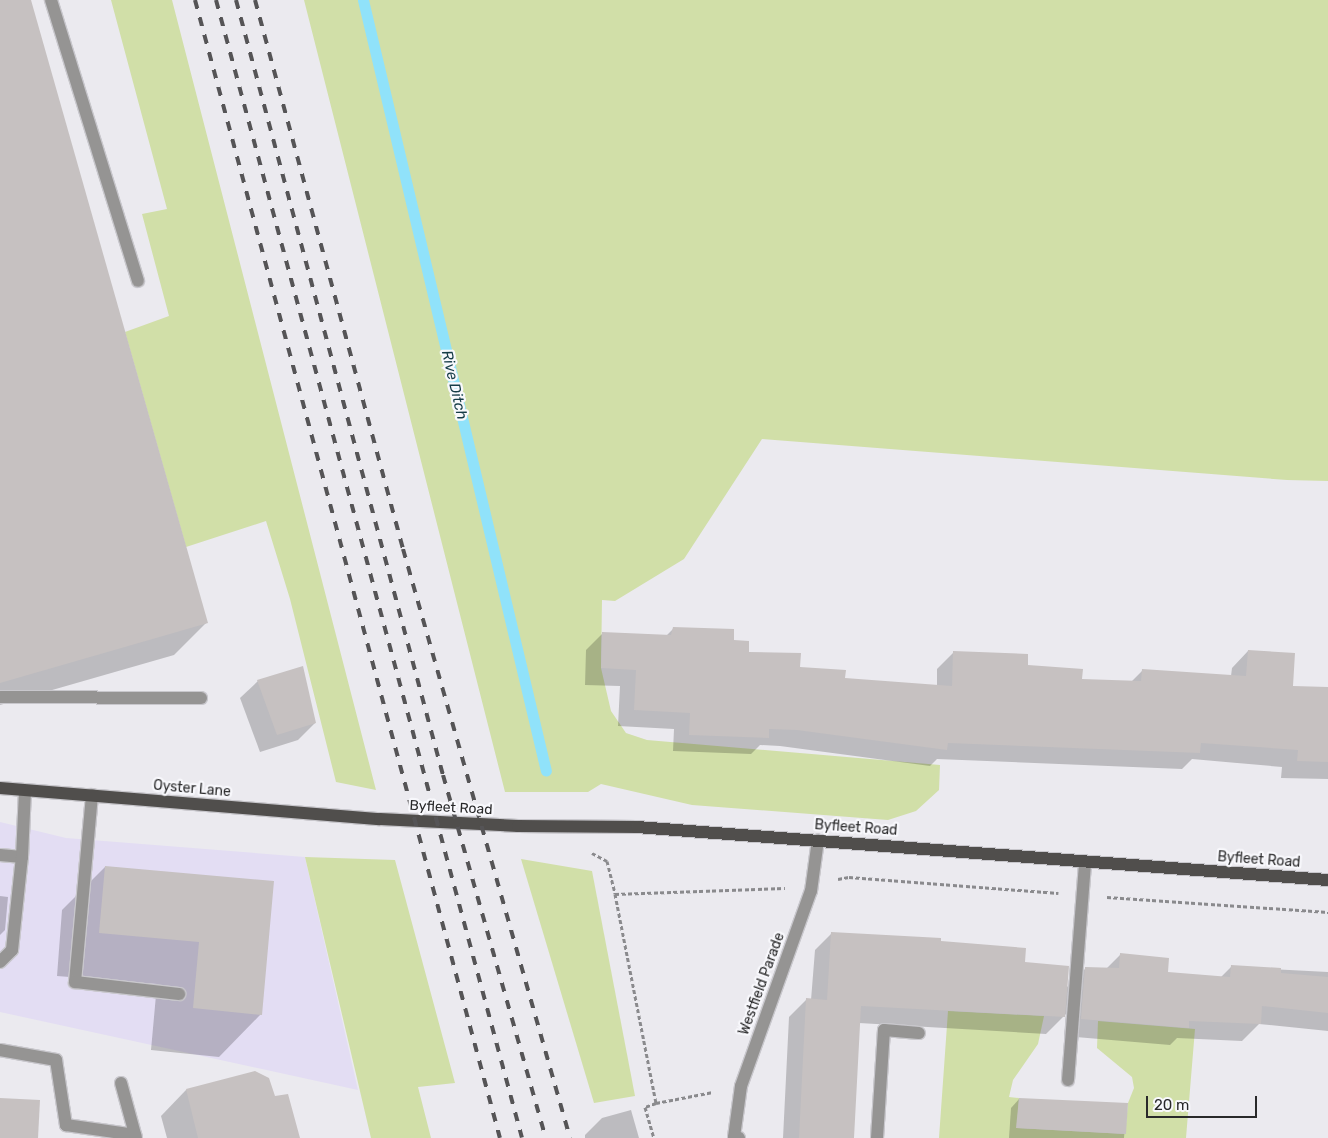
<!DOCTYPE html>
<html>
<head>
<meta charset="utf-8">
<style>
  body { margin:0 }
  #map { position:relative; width:1328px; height:1138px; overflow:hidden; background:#ebeaef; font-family:Rubik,sans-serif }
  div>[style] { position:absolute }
  .commercial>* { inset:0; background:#e3ddf3 }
  .green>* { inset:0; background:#d1dfa8 }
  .shadow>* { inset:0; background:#0003 }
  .stream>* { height:11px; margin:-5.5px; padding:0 5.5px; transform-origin:5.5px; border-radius:5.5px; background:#90e2fa }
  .building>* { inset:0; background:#c6c1c1 }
  .path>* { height:3px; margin-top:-1.5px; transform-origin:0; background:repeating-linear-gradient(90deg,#8a8a8d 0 4px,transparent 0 6.5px) }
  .roads { filter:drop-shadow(1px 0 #c8c7cc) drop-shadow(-1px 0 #c8c7cc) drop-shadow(0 1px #c8c7cc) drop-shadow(0 -1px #c8c7cc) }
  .service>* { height:12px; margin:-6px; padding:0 6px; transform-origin:6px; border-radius:6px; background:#959493 }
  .minor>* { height:12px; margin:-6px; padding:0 6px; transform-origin:6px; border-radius:6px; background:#959493 }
  .primary>* { height:12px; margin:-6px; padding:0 6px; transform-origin:6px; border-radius:6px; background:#504e4c }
  .rail>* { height:4px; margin-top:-2px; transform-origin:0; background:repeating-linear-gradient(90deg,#555456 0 9px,transparent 0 18px) }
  span { translate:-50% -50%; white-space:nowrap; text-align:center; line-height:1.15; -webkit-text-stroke:4.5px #f8f8fc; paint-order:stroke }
  .street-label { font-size:14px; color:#29292a }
  .water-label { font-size:15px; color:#163c47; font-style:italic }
  .scale { position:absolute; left:1146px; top:1096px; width:111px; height:22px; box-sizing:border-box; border:2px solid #29292a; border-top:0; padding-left:6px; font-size:15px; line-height:18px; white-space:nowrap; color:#29292a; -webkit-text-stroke:4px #f8f8fc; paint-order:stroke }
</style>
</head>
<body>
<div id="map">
  <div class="commercial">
    <div style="clip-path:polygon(0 822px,66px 838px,305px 857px,358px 1090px,0 1012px)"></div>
  </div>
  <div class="green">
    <div style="clip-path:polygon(111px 0,172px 0,376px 790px,336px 782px,290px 599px,266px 521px,186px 547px,125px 332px,169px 316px,142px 214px,167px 209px)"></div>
    <div style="clip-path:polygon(304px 0,1328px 0,1328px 481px,1287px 480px,762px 439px,684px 559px,615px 601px,602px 600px,601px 668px,611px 711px,626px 733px,647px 740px,940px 765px,939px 790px,916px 811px,888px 820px,692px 805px,601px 784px,588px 792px,505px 792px)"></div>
    <div style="clip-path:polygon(305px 857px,395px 860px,455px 1083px,418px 1087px,431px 1138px,371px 1138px)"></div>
    <div style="clip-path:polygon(521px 859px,592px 871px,635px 1096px,594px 1103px)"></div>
    <div style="clip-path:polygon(948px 1011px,1044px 1016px,1038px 1044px,1013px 1080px,1009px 1097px,1019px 1098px,1017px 1128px,1125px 1134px,1128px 1103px,1134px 1088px,1132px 1077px,1097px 1048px,1098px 1021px,1195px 1029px,1186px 1138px,939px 1138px)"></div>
  </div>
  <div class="shadow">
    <div style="clip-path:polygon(0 0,29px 0,206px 623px,174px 655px,0 705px)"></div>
    <div style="clip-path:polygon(673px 629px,733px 642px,748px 654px,844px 679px,937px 686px,937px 669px,954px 652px,1081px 680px,1131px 682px,1142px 671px,1231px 676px,1232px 668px,1248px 651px,1291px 687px,1328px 688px,1328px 779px,1281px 778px,1282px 767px,1192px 759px,1182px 769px,937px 759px,930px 766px,780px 746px,760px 745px,751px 754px,673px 751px,674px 729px,618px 726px,620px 686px,585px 685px,586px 650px,603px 633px,666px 636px)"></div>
    <div style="clip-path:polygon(302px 668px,315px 723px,298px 740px,260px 752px,240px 698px,258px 681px)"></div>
    <div style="clip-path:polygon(105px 867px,273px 882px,261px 1014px,219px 1057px,151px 1050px,157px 984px,57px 976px,62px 910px)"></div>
    <div style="clip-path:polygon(0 896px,8px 897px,5px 930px,0 935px)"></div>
    <div style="clip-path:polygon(832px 933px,939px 942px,1023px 963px,1066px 988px,1085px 969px,1106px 969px,1121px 954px,1167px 973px,1220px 978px,1231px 967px,1328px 972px,1328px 1031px,1259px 1024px,1242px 1041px,1177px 1038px,1170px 1045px,1064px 1036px,1066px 1014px,1046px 1034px,859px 1023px,853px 1138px,783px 1138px,789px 1017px,806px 1000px,811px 1000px,815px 950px)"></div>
    <div style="clip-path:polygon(186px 1090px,274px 1097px,298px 1138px,167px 1138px,161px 1116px)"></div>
    <div style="clip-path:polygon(1019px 1099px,1127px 1104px,1124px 1138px,1009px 1138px,1011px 1108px)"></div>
    <div style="clip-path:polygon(631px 1110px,639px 1138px,585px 1138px,585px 1135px,602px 1118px)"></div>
  </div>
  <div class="stream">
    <div style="left:363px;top:0;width:792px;rotate:76.65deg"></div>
  </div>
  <div class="building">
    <div style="clip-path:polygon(0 0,31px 0,208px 623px,0 683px)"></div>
    <div style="clip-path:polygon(673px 627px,734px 629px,734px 640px,749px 641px,749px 652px,801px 653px,800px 667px,846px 670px,845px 678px,952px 686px,953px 651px,1028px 654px,1028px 665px,1083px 669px,1082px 679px,1141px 681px,1142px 669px,1246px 676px,1248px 650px,1295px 653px,1293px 686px,1328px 687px,1328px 762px,1297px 761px,1298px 750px,1201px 743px,1200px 753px,948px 743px,947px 750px,797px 730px,769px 729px,769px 738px,689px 735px,690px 713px,634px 710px,636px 670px,601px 668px,602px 632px,671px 635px)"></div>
    <div style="clip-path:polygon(303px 666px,316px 723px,277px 735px,257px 680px)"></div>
    <div style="clip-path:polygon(105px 866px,274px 881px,262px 1015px,193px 1008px,199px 942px,99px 933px)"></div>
    <div style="clip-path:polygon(831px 932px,941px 938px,941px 941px,1026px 948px,1025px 962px,1069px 966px,1065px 1017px,861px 1006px,854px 1138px,799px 1138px,806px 998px,827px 1000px)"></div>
    <div style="clip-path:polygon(1120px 953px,1169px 958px,1168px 972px,1230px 977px,1231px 965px,1281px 968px,1281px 973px,1328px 977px,1328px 1013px,1262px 1006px,1261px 1024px,1189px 1021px,1189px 1028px,1081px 1019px,1085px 967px,1119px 968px)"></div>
    <div style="clip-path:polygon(255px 1071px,269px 1078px,275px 1096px,288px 1094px,300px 1138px,198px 1138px,186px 1089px)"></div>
    <div style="clip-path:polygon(0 1098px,40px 1100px,38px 1138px,0 1138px)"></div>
    <div style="clip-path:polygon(1019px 1098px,1128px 1103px,1126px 1134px,1016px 1128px)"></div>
  </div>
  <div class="path">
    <div style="left:592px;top:853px;width:17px;rotate:28deg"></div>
    <div style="left:607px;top:861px;width:34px;rotate:76deg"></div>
    <div style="left:615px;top:894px;width:170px;rotate:-2deg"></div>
    <div style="left:838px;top:879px;width:11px;rotate:-10deg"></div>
    <div style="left:849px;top:877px;width:210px;rotate:4.4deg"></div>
    <div style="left:615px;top:894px;width:213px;rotate:78.9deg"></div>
    <div style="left:656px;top:1103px;width:12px;rotate:160deg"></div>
    <div style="left:645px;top:1107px;width:32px;rotate:74deg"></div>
    <div style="left:1107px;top:897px;width:222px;rotate:3.9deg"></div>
    <div style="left:656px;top:1103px;width:58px;rotate:-10.9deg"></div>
  </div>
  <div class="roads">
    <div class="service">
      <div style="left:51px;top:0;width:294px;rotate:72.8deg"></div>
      <div style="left:0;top:697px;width:201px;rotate:0.3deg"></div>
      <div style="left:92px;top:795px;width:188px;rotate:95.2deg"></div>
      <div style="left:75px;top:982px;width:105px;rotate:6.6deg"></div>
      <div style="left:0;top:855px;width:22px;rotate:5deg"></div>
      <div style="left:0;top:962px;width:17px;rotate:-45deg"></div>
      <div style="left:12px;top:950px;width:94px;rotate:-83.9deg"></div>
      <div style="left:22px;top:857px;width:66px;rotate:-87.4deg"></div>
      <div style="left:0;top:1050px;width:57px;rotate:10.1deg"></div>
      <div style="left:56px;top:1060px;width:66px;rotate:81.3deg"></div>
      <div style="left:66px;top:1125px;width:70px;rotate:8.2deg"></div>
      <div style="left:1068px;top:1080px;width:219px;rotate:-85.5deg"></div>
      <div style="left:877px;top:1138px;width:108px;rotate:-86.3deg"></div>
      <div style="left:884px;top:1030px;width:35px;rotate:5deg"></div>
    </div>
    <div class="minor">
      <div style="left:121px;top:1083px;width:57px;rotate:74.7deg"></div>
      <div style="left:739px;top:1138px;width:5px;rotate:-169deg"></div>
      <div style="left:734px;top:1137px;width:51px;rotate:-82.2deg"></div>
      <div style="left:741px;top:1086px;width:207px;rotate:-70.3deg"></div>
      <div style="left:811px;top:891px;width:51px;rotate:-82.2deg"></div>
    </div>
    <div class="primary">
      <div style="left:0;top:788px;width:381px;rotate:4.7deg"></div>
      <div style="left:380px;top:819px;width:138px;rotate:2.9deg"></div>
      <div style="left:518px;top:826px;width:119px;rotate:0.5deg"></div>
      <div style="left:637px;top:827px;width:693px;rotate:4.39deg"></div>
    </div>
  </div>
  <div class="rail">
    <div style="left:195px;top:0;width:1178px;rotate:75deg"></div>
    <div style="left:216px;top:0;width:1178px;rotate:74.95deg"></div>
    <div style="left:236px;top:0;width:802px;rotate:75.05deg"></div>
    <div style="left:443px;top:775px;width:377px;rotate:74.2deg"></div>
    <div style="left:255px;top:0;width:569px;rotate:74.91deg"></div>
    <div style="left:403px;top:549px;width:612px;rotate:74.17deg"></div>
  </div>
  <div class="street-label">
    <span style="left:192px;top:789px;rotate:5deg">Oyster Lane</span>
    <span style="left:451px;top:808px;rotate:3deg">Byfleet Road</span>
    <span style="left:856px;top:828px;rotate:4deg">Byfleet Road</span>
    <span style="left:1259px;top:860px;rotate:4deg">Byfleet Road</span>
    <span style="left:762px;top:984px;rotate:-70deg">Westfield Parade</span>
  </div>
  <div class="water-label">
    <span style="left:454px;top:385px;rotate:77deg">Rive Ditch</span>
  </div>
  <div class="scale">20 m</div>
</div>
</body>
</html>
